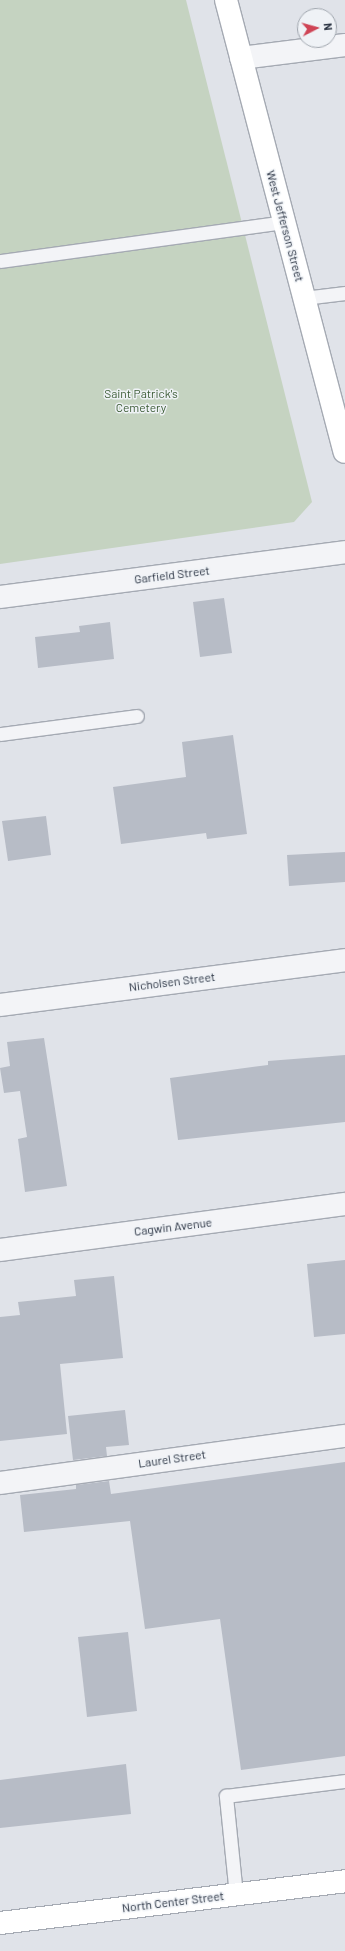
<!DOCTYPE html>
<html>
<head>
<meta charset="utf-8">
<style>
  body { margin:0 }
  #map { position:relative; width:345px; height:1951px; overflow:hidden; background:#e0e3e9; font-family:Barlow,sans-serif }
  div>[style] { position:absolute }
  .green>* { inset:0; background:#c5d3c1 }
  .building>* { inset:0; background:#b7bcc6 }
  .roads { filter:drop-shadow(1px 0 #a5aab3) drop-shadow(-1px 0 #a5aab3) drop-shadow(0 1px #a5aab3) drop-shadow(0 -1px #a5aab3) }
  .lane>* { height:13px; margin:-6.5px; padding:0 6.5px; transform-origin:6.5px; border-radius:6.5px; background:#f3f4f7 }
  .street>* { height:22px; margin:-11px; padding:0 11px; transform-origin:11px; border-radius:11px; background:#f3f4f7 }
  .secondary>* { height:22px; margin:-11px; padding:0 11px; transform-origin:11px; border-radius:11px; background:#fff }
  .primary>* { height:22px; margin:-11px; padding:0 11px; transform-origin:11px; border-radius:11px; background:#fff }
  span { translate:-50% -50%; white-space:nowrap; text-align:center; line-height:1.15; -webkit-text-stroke:3px #eff2f6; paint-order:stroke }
  .street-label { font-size:12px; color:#283140 }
  .park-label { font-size:12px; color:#3c5c36 }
  .north { position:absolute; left:297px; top:8px; width:40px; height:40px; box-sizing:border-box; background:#eff2f6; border:1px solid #9fa5ad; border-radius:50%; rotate:84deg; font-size:11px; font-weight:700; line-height:16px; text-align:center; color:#283140 }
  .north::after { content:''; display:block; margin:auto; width:14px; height:18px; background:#cf4455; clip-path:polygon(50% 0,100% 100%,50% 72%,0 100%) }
</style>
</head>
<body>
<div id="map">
  <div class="green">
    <div style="clip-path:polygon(0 0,186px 0,312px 502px,294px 522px,0 564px)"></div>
  </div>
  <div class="building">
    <div style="clip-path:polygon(224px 598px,232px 653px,200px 657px,193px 602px)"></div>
    <div style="clip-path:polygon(110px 622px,114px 659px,38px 668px,35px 637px,80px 632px,79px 626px)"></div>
    <div style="clip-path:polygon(233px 735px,247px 834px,207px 839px,206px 833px,121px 844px,113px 787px,186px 777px,182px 742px)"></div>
    <div style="clip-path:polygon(46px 816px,51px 855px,8px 861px,2px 821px)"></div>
    <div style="clip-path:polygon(345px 852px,345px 882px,289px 886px,287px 855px)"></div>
    <div style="clip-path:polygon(44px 1038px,67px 1186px,25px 1192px,18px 1139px,27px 1137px,20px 1091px,4px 1093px,0 1068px,10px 1066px,7px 1042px)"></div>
    <div style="clip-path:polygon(345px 1055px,345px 1122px,178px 1140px,170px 1078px,268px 1065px,268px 1061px)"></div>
    <div style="clip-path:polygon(345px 1260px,345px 1334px,314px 1337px,307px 1264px)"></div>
    <div style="clip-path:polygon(114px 1276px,123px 1358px,60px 1364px,67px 1434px,0 1441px,0 1317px,20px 1315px,18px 1302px,76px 1296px,74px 1280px)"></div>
    <div style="clip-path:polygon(125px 1410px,129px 1445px,106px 1447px,107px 1456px,73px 1460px,68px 1416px)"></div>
    <div style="clip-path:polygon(345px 1462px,345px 1756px,241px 1770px,220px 1619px,145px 1629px,130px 1521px,24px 1532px,20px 1495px,76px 1489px,76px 1485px,109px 1481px,111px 1494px)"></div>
    <div style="clip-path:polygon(128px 1632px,137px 1711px,87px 1717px,78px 1637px)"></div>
    <div style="clip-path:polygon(126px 1764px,131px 1814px,0 1828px,0 1780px)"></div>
  </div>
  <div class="roads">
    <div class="lane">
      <div style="left:0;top:261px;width:287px;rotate:-7.8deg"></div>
      <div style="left:304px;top:298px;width:41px;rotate:-7deg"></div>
      <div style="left:0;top:734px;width:138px;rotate:-7.5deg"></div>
      <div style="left:236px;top:1895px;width:100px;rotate:-95.8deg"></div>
      <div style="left:226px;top:1796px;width:120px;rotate:-7.2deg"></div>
    </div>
    <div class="street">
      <div style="left:241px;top:58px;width:105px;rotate:-7.1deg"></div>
      <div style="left:0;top:597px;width:348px;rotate:-7.4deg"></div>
      <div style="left:0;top:1005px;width:348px;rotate:-7.4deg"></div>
      <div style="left:0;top:1250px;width:348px;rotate:-7.6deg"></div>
      <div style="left:0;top:1483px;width:348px;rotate:-7.8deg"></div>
    </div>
    <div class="secondary">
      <div style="left:0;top:1923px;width:348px;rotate:-6.9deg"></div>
    </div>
    <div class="primary">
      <div style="left:226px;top:0;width:467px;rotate:75.3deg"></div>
    </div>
  </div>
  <div class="street-label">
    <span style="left:285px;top:226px;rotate:75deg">West Jefferson Street</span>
    <span style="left:172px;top:575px;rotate:-7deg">Garfield Street</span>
    <span style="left:172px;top:982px;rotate:-7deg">Nicholsen Street</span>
    <span style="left:173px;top:1227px;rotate:-7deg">Cagwin Avenue</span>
    <span style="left:172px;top:1459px;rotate:-8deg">Laurel Street</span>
    <span style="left:173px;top:1902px;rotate:-7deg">North Center Street</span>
  </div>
  <div class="park-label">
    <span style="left:141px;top:401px">Saint Patrick's<br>Cemetery</span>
  </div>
  <div class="north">N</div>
</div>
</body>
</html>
